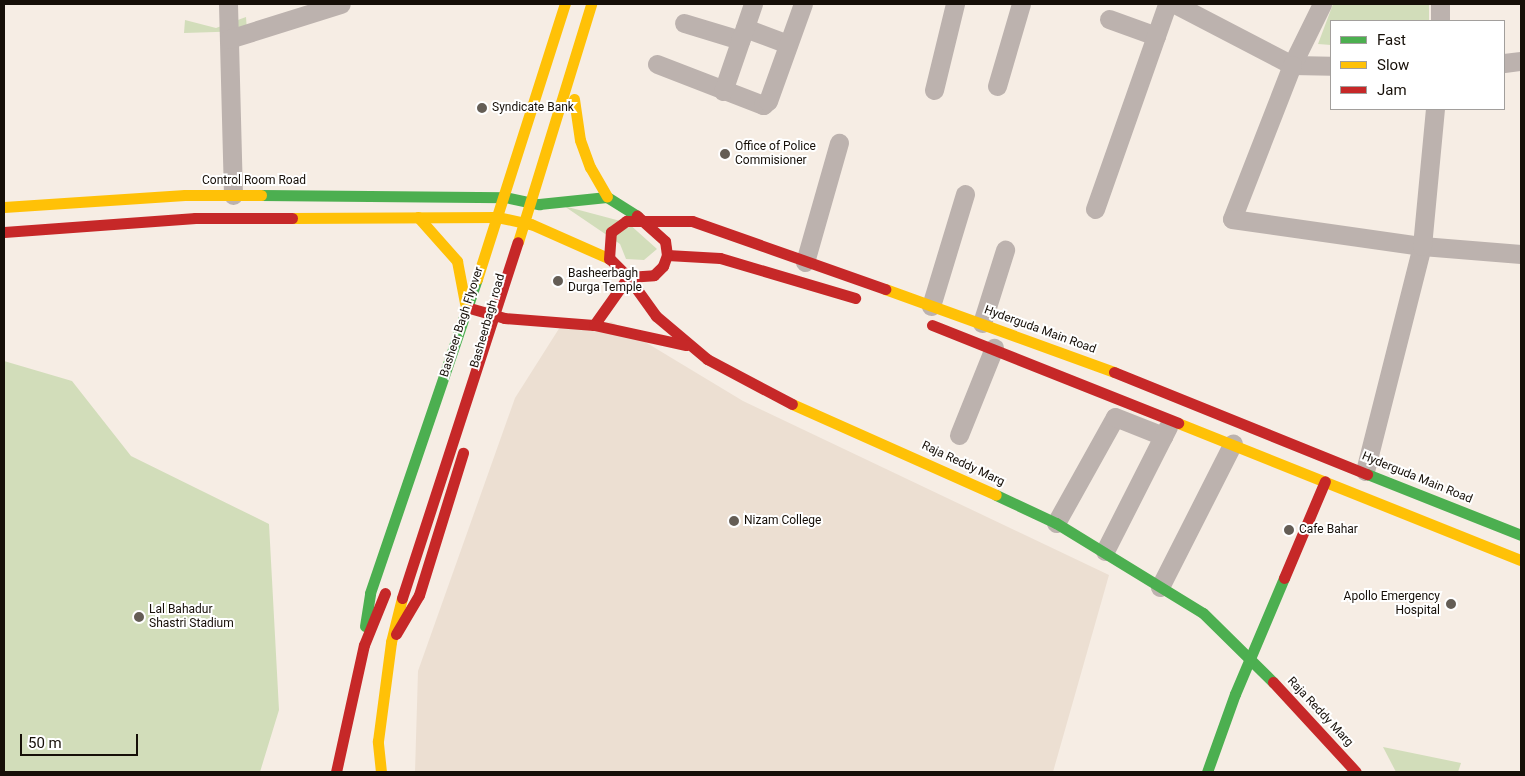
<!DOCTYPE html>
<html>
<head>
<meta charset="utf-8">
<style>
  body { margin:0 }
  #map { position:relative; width:1525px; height:776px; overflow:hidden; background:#f6ede4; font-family:Roboto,sans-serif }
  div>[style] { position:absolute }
  .education>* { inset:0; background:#ecdfd2 }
  .green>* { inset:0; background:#d2ddba }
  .street>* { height:19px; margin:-9.5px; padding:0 9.5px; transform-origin:9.5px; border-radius:9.5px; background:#bcb2ae }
  .fast>* { height:11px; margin:-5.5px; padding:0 5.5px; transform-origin:5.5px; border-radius:5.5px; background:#4caf50 }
  .slow>* { height:11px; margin:-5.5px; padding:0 5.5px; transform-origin:5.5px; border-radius:5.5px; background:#ffc107 }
  .jam>* { height:11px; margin:-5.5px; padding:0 5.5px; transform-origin:5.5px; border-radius:5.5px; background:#c62828 }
  .slow-bridge>* { height:11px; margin:-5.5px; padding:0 5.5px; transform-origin:5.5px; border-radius:5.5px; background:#ffc107 }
  .jam-bridge>* { height:11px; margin:-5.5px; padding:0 5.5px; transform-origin:5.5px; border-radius:5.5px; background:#c62828 }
  .dots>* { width:14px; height:14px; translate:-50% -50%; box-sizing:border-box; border:2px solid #fff; border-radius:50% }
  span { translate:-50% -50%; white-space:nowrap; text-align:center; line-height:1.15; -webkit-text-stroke:4px #fff; paint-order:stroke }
  .poi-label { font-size:12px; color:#160f08 }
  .left { translate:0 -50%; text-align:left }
  .right { translate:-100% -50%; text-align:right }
  .street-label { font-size:12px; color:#160f08 }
  .frame { position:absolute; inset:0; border:5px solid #160f08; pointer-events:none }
  .legend { position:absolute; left:1330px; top:20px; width:175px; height:90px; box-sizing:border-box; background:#fff; border:1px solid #a29f9c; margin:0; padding:6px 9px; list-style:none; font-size:15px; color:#160f08 }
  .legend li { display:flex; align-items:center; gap:10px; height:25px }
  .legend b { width:25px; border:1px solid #a29f9c }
  .scale { position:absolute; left:20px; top:734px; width:118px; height:22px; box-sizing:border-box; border:2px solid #160f08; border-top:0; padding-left:6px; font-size:15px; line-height:18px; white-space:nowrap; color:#160f08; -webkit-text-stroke:4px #fff; paint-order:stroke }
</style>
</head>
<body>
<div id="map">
  <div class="education">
    <div style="clip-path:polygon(612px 322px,743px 401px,1109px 575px,1053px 772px,415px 772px,418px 671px,515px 398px,560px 327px)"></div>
  </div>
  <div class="green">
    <div style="clip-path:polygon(1333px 4px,1429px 4px,1429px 21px,1331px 21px,1331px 45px,1318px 44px)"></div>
    <div style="clip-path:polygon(246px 17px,247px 31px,184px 33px,185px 20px,216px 28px)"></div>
    <div style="clip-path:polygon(564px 206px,628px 223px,657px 249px,644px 260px,626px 259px,620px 244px)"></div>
    <div style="clip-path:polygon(4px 361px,72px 381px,131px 456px,269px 524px,279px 710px,260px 772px,4px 772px)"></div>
    <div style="clip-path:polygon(1383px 747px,1461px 763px,1458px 772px,1396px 772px)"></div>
  </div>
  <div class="street">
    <div style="left:228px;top:4px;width:191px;rotate:88.5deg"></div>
    <div style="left:1175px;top:4px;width:132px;rotate:27.5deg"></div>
    <div style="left:1292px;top:65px;width:39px;rotate:1deg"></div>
    <div style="left:1322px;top:4px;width:68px;rotate:116.2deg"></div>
    <div style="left:1292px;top:65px;width:165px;rotate:111.3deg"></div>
    <div style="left:1232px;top:219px;width:192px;rotate:8.1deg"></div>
    <div style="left:1422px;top:246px;width:99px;rotate:4.6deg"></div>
    <div style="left:1109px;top:19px;width:50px;rotate:19.9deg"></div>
    <div style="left:1440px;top:21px;width:17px;rotate:-90deg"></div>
    <div style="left:684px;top:23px;width:59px;rotate:16.9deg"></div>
    <div style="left:745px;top:28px;width:46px;rotate:20.4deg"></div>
    <div style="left:229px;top:39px;width:117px;rotate:-17.4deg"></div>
    <div style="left:1504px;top:63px;width:17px;rotate:-7deg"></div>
    <div style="left:657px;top:64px;width:114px;rotate:21.1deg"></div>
    <div style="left:763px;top:105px;width:6px;rotate:-39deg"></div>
    <div style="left:768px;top:101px;width:103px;rotate:-70.2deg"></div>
    <div style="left:997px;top:86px;width:85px;rotate:-73.7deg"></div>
    <div style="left:934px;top:90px;width:89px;rotate:-76.3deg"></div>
    <div style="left:723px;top:91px;width:92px;rotate:-71deg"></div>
    <div style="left:1095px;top:209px;width:217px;rotate:-70.6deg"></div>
    <div style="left:805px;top:262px;width:124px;rotate:-74.1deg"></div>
    <div style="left:931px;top:306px;width:117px;rotate:-73.1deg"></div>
    <div style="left:982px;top:323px;width:77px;rotate:-72.5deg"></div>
    <div style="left:959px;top:435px;width:94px;rotate:-68.1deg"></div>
    <div style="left:1365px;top:471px;width:232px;rotate:-75.8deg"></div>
    <div style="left:1422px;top:246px;width:138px;rotate:-84.6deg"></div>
    <div style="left:1056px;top:523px;width:121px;rotate:-60.9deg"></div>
    <div style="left:1115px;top:417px;width:52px;rotate:21.6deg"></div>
    <div style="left:1105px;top:551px;width:139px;rotate:-63.1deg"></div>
    <div style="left:1160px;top:587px;width:161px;rotate:-63.1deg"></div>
  </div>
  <div class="fast">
    <div style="left:261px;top:195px;width:244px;rotate:0.5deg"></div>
    <div style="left:505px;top:197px;width:35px;rotate:12deg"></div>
    <div style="left:539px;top:204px;width:68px;rotate:-5.9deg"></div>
    <div style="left:607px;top:197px;width:36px;rotate:32deg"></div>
    <div style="left:1367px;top:474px;width:166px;rotate:21.6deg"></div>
    <div style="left:996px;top:495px;width:66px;rotate:25deg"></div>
    <div style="left:1056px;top:523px;width:172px;rotate:31.5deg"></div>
    <div style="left:1203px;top:613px;width:98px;rotate:44.6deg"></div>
    <div style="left:365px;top:626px;width:33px;rotate:-81deg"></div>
    <div style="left:370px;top:593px;width:332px;rotate:-71.2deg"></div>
    <div style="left:1207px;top:772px;width:83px;rotate:-70.3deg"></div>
    <div style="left:1235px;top:694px;width:126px;rotate:-67.1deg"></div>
  </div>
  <div class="slow">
    <div style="left:574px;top:99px;width:41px;rotate:81.7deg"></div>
    <div style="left:580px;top:140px;width:29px;rotate:70deg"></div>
    <div style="left:590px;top:167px;width:34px;rotate:60deg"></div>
    <div style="left:4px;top:207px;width:181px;rotate:-3.8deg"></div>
    <div style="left:185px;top:195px;width:76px"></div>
    <div style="left:418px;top:217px;width:59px;rotate:48.4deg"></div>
    <div style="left:457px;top:261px;width:43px;rotate:79.2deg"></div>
    <div style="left:292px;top:218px;width:205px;rotate:-0.3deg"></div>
    <div style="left:497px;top:217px;width:35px;rotate:12deg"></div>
    <div style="left:531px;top:224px;width:86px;rotate:23.9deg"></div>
    <div style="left:477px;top:279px;width:289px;rotate:-72.3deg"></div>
    <div style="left:885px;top:289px;width:244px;rotate:19.9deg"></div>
    <div style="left:792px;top:404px;width:223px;rotate:24deg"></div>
    <div style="left:1178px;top:423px;width:369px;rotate:21.8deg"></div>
    <div style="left:381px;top:772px;width:31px;rotate:-96deg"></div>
    <div style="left:378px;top:741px;width:100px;rotate:-82.5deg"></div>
    <div style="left:391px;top:642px;width:45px;rotate:-76deg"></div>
  </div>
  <div class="jam">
    <div style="left:4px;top:232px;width:192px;rotate:-4.2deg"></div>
    <div style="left:195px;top:218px;width:97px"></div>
    <div style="left:667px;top:255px;width:53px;rotate:3.2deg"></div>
    <div style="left:720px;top:258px;width:141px;rotate:16.5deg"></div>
    <div style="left:609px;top:259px;width:27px;rotate:-86deg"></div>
    <div style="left:611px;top:232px;width:19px;rotate:-36deg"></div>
    <div style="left:626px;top:221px;width:66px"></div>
    <div style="left:692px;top:221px;width:205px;rotate:19.4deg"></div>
    <div style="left:610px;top:259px;width:25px;rotate:45deg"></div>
    <div style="left:628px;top:277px;width:48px;rotate:54.3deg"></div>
    <div style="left:656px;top:316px;width:67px;rotate:40.1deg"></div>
    <div style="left:707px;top:359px;width:96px;rotate:27.9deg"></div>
    <div style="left:628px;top:277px;width:26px;rotate:-4deg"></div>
    <div style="left:654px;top:275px;width:13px;rotate:-45deg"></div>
    <div style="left:663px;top:266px;width:12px;rotate:-70deg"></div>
    <div style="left:667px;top:255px;width:14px;rotate:-98deg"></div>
    <div style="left:665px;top:241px;width:38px;rotate:-138deg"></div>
    <div style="left:473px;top:309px;width:32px;rotate:16deg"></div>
    <div style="left:504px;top:318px;width:90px;rotate:4.4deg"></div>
    <div style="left:594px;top:325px;width:59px;rotate:-54.7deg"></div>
    <div style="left:594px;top:325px;width:94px;rotate:12.3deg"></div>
    <div style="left:932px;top:325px;width:265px;rotate:21.7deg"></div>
    <div style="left:1114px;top:372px;width:273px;rotate:22deg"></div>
    <div style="left:1284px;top:578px;width:105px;rotate:-67.1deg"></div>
    <div style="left:396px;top:634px;width:45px;rotate:-59.5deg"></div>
    <div style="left:419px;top:595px;width:149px;rotate:-72.8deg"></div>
    <div style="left:1273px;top:682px;width:122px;rotate:47.3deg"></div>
    <div style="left:336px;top:772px;width:130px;rotate:-77.6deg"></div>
    <div style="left:364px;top:645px;width:56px;rotate:-68deg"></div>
  </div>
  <div class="slow-bridge">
    <div style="left:518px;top:242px;width:249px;rotate:-72.9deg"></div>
  </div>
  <div class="jam-bridge">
    <div style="left:402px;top:598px;width:374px;rotate:-72deg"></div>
  </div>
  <div class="dots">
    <div style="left:482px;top:108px;background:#645d55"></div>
    <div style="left:725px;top:154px;background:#645d55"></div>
    <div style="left:558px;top:281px;background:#645d55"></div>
    <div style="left:734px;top:521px;background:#645d55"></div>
    <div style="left:1289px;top:530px;background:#645d55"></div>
    <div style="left:1451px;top:604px;background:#645d55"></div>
    <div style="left:139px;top:617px;background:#645d55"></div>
  </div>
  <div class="poi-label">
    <span class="left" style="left:492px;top:108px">Syndicate Bank</span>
    <span class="left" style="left:735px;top:154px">Office of Police<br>Commisioner</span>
    <span class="left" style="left:568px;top:281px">Basheerbagh<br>Durga Temple</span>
    <span class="left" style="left:744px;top:521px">Nizam College</span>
    <span class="left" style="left:1299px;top:530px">Cafe Bahar</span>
    <span class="right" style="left:1440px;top:604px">Apollo Emergency<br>Hospital</span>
    <span class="left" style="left:149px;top:617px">Lal Bahadur<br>Shastri Stadium</span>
  </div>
  <div class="street-label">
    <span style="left:254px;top:181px">Control Room Road</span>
    <span style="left:488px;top:321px;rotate:-74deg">Basheerbagh road</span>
    <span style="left:462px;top:322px;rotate:-72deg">Basheer Bagh Flyover</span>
    <span style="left:1040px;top:330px;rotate:20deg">Hyderguda Main Road</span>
    <span style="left:963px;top:464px;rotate:25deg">Raja Reddy Marg</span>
    <span style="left:1417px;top:478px;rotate:22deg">Hyderguda Main Road</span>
    <span style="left:1320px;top:712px;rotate:47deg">Raja Reddy Marg</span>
  </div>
  <div class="frame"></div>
  <ul class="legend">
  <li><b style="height:6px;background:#4caf50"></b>Fast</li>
  <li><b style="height:6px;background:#ffc107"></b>Slow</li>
  <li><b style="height:6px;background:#c62828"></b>Jam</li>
  </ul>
  <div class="scale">50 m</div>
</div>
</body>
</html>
